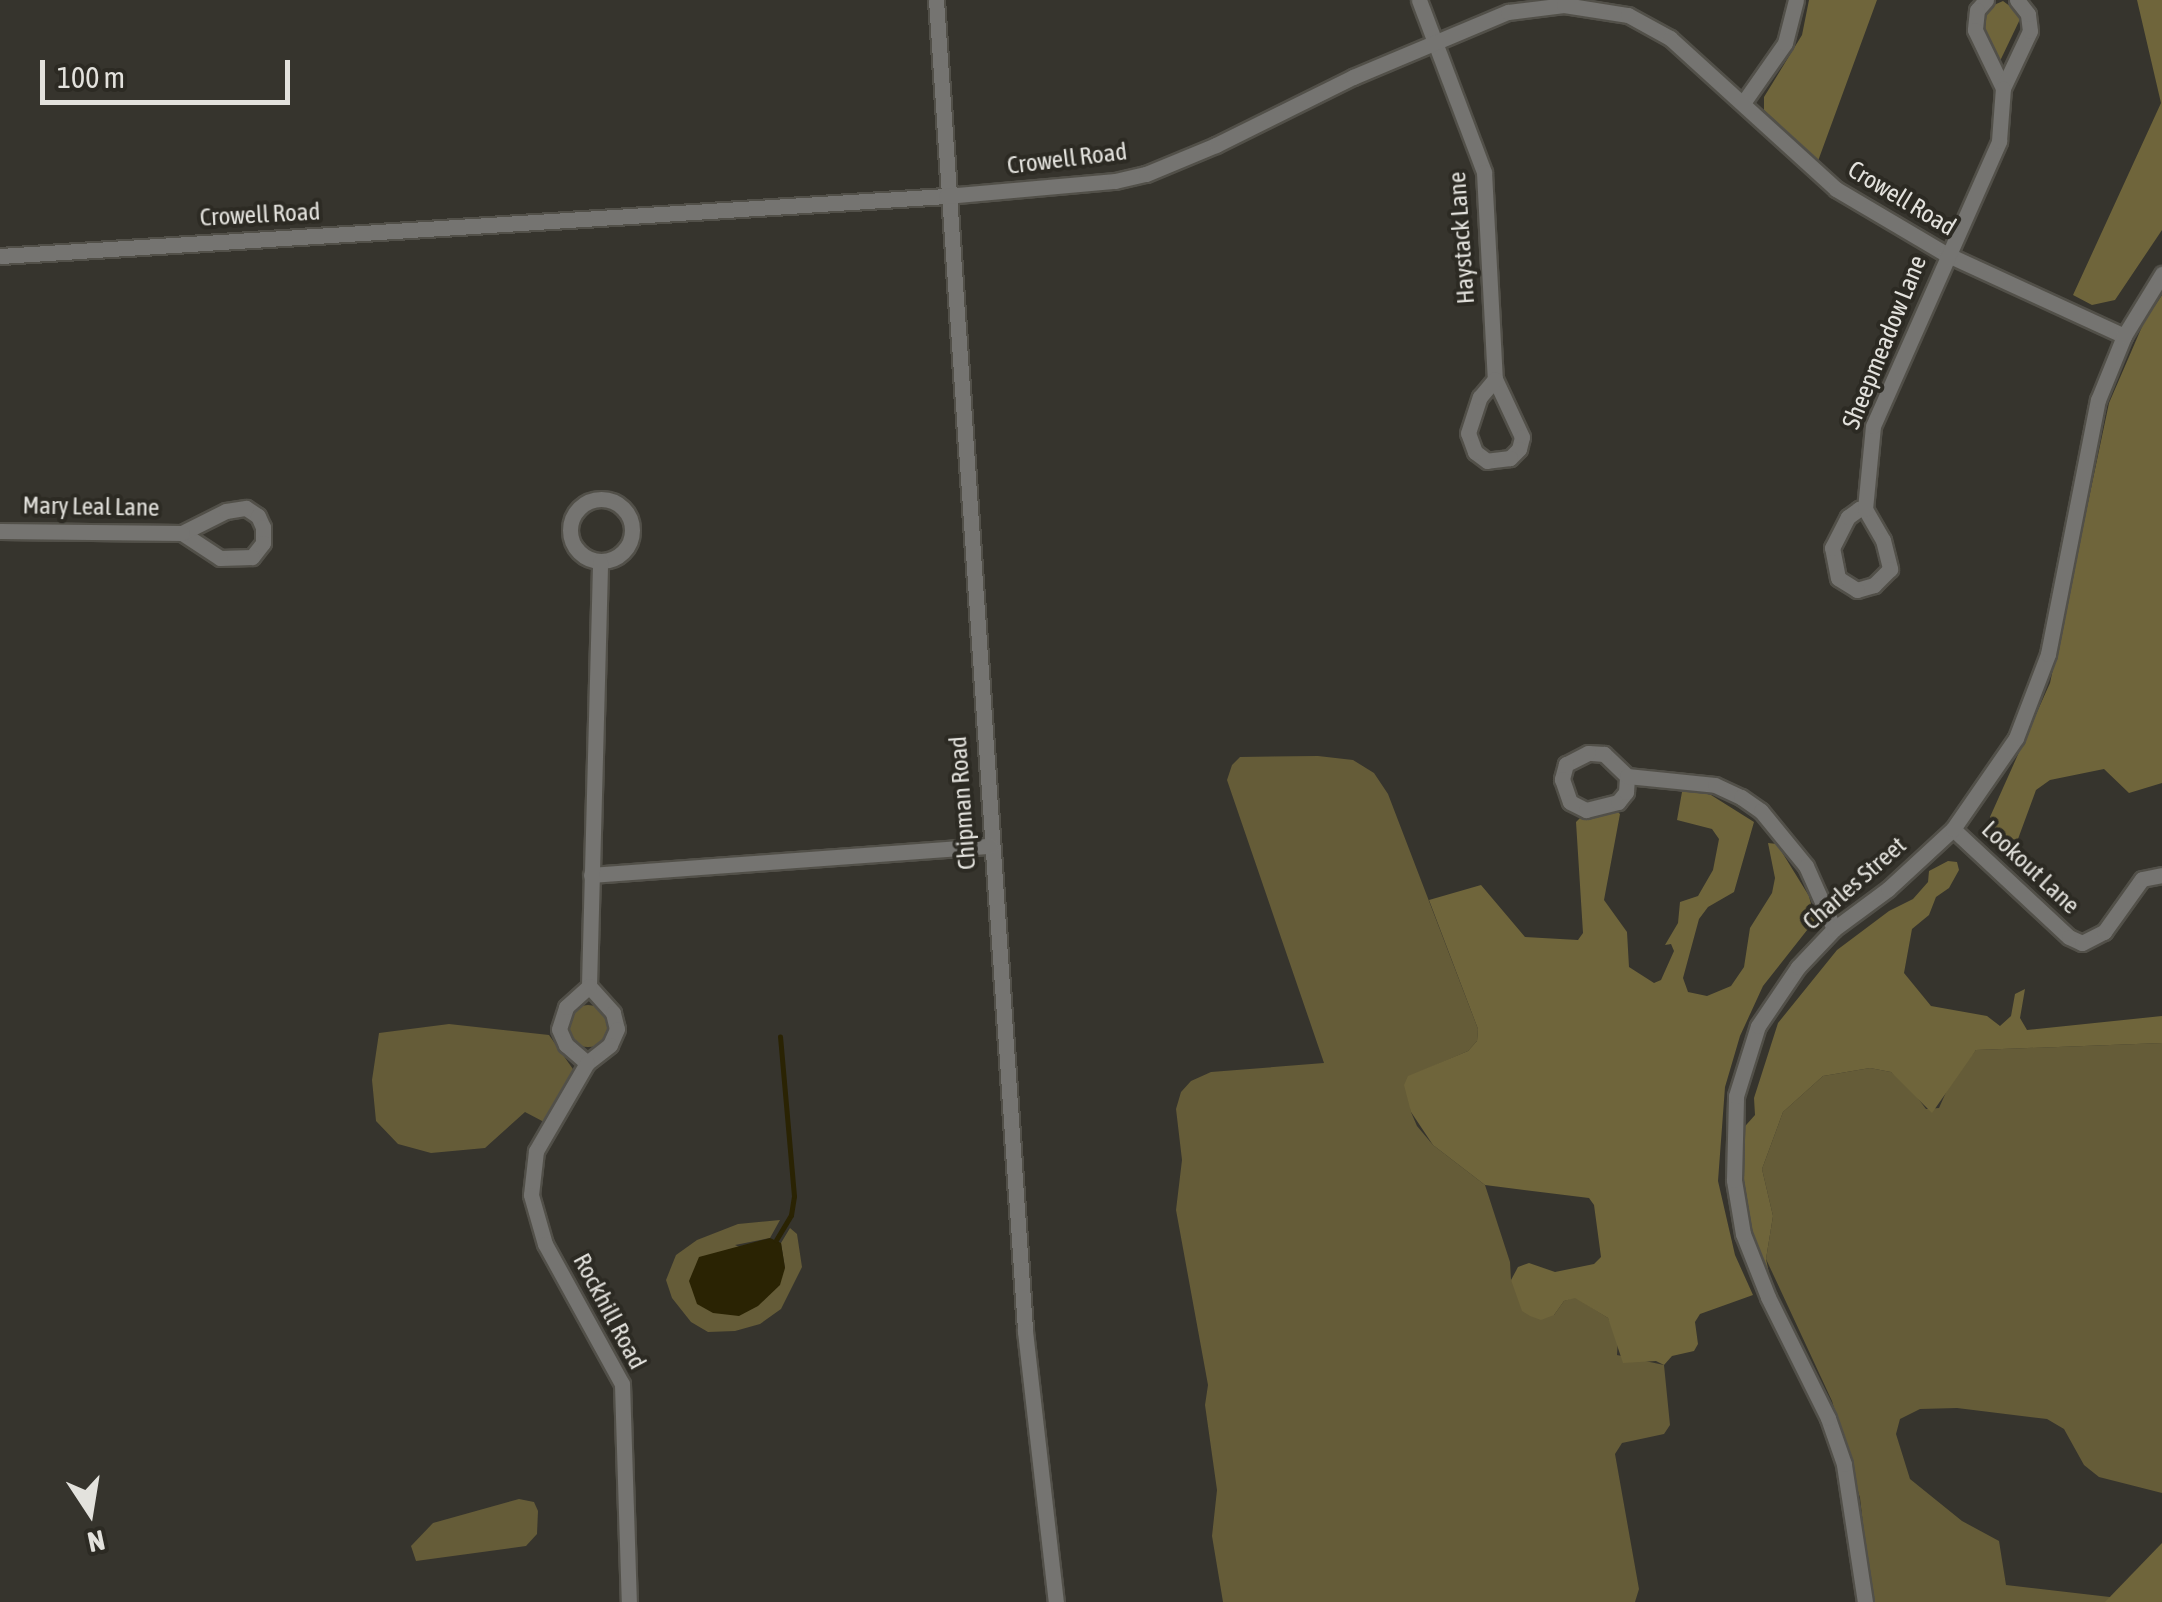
<!DOCTYPE html>
<html>
<head>
<meta charset="utf-8">
<style>
  body { margin:0 }
  #map { position:relative; width:2162px; height:1602px; overflow:hidden; background:#36342d; font-family:"Asap Condensed",sans-serif }
  div>[style] { position:absolute }
  .green>* { inset:0; background:#655c38 }
  .round { border-radius:50% }
  .forest>* { inset:0; background:#6f653b }
  .water>* { inset:0; background:#2a2303 }
  .stream>* { height:5px; margin:-2.5px; padding:0 2.5px; transform-origin:2.5px; border-radius:2.5px; background:#2a2303 }
  .roads { filter:drop-shadow(2px 0 #525049) drop-shadow(-2px 0 #525049) drop-shadow(0 2px #525049) drop-shadow(0 -2px #525049) }
  .minor>* { height:15px; margin:-7.5px; padding:0 7.5px; transform-origin:7.5px; border-radius:7.5px; background:#757471 }
  .minor>.ring { margin:-7.5px; padding:0; box-sizing:content-box; background:none; border:15px solid #757471; border-radius:50% }
  span { translate:-50% -50%; white-space:nowrap; text-align:center; line-height:1.15; -webkit-text-stroke:8px #2c2a23; paint-order:stroke }
  .street-label { font-size:25px; color:#e3e2dd }
  .north { position:absolute; left:40px; top:1462px; width:100px; height:100px; -webkit-text-stroke:8px #2c2a23; paint-order:stroke; rotate:168deg; font-size:28px; font-weight:700; line-height:40px; text-align:center; color:#e3e2dd }
  .north::after { content:''; display:block; margin:auto; width:35px; height:45px; background:#e3e2dd; clip-path:polygon(50% 0,100% 100%,50% 72%,0 100%) }
  .scale { position:absolute; left:40px; top:60px; width:250px; height:45px; box-sizing:border-box; border:5px solid #e3e2dd; border-top:0; padding-left:12px; font-size:30px; line-height:35px; white-space:nowrap; color:#e3e2dd; -webkit-text-stroke:8px #2c2a23; paint-order:stroke }
</style>
</head>
<body>
<div id="map">
  <div class="green">
    <div style="clip-path:polygon(1318px 756px,1353px 760px,1374px 773px,1388px 794px,1478px 1029px,1477px 1041px,1468px 1051px,1408px 1077px,1411px 1112px,1417px 1126px,1433px 1145px,1485px 1185px,1510px 1262px,1511px 1280px,1554px 1315px,1564px 1301px,1575px 1297px,1608px 1318px,1618px 1338px,1617px 1355px,1664px 1365px,1670px 1425px,1664px 1434px,1622px 1443px,1615px 1454px,1639px 1589px,1635px 1602px,1223px 1602px,1212px 1536px,1217px 1490px,1205px 1405px,1208px 1385px,1176px 1210px,1182px 1160px,1176px 1109px,1181px 1092px,1191px 1081px,1211px 1072px,1324px 1063px,1227px 780px,1232px 765px,1240px 757px)"></div>
    <div class="round" style="left:567px;top:1005px;width:42px;height:42px"></div>
    <div style="clip-path:polygon(449px 1024px,549px 1035px,575px 1072px,544px 1122px,525px 1112px,485px 1148px,431px 1153px,398px 1144px,376px 1121px,372px 1080px,379px 1033px)"></div>
    <div style="clip-path:polygon(2162px 1043px,2162px 1493px,2099px 1477px,2084px 1465px,2064px 1429px,2047px 1419px,1957px 1408px,1920px 1409px,1900px 1419px,1896px 1434px,1910px 1479px,1962px 1521px,1999px 1541px,2006px 1585px,2153px 1602px,1872px 1602px,1860px 1498px,1832px 1401px,1766px 1259px,1773px 1216px,1762px 1169px,1783px 1112px,1823px 1076px,1870px 1068px,1891px 1072px,1908px 1085px,1926px 1109px,1939px 1108px,1951px 1081px,1976px 1050px)"></div>
    <div style="clip-path:polygon(780px 1220px,770px 1238px,735px 1245px,785px 1268px,781px 1243px,790px 1228px,797px 1234px,802px 1267px,781px 1309px,760px 1324px,735px 1331px,708px 1332px,691px 1322px,672px 1298px,666px 1280px,676px 1255px,697px 1240px,738px 1224px)"></div>
    <div style="clip-path:polygon(519px 1499px,534px 1502px,538px 1511px,537px 1534px,526px 1546px,416px 1561px,411px 1546px,433px 1523px)"></div>
  </div>
  <div class="forest">
    <div style="clip-path:polygon(1809px 0,1877px 0,1818px 161px,1764px 110px,1764px 97px,1802px 35px)"></div>
    <div style="clip-path:polygon(2137px 0,2162px 0,2162px 230px,2115px 300px,2092px 305px,2073px 295px,2161px 103px)"></div>
    <div style="clip-path:polygon(2003px 1px,2022px 15px,2000px 61px,1981px 25px,1985px 9px)"></div>
    <div style="clip-path:polygon(2162px 295px,2162px 783px,2129px 793px,2104px 769px,2050px 780px,2036px 790px,2018px 839px,2009px 840px,1993px 829px,1990px 817px,2050px 683px,2109px 403px,2144px 322px)"></div>
    <div style="clip-path:polygon(1689px 789px,1711px 795px,1754px 822px,1734px 892px,1708px 907px,1699px 919px,1683px 978px,1688px 992px,1707px 996px,1731px 986px,1744px 967px,1750px 928px,1772px 893px,1775px 878px,1768px 843px,1777px 844px,1809px 896px,1815px 920px,1763px 986px,1740px 1036px,1725px 1087px,1718px 1181px,1735px 1255px,1753px 1295px,1700px 1314px,1695px 1322px,1698px 1344px,1694px 1351px,1672px 1356px,1664px 1365px,1656px 1361px,1623px 1363px,1608px 1318px,1575px 1298px,1564px 1301px,1554px 1315px,1541px 1320px,1530px 1316px,1522px 1311px,1511px 1280px,1518px 1267px,1529px 1263px,1555px 1272px,1594px 1264px,1601px 1257px,1594px 1205px,1589px 1198px,1485px 1185px,1433px 1145px,1411px 1112px,1404px 1085px,1408px 1076px,1468px 1051px,1477px 1041px,1478px 1029px,1429px 900px,1481px 885px,1525px 937px,1578px 940px,1583px 933px,1576px 822px,1583px 815px,1615px 809px,1620px 814px,1604px 900px,1627px 932px,1629px 967px,1654px 983px,1661px 980px,1674px 951px,1671px 944px,1665px 945px,1678px 923px,1680px 902px,1698px 896px,1713px 870px,1719px 839px,1712px 829px,1677px 820px,1682px 792px)"></div>
    <div style="clip-path:polygon(1948px 861px,1957px 862px,1959px 870px,1949px 888px,1936px 897px,1929px 915px,1912px 929px,1904px 973px,1931px 1006px,1987px 1016px,2000px 1026px,2011px 1016px,2015px 994px,2025px 989px,2020px 1018px,2027px 1030px,2162px 1016px,2162px 1043px,1976px 1050px,1932px 1113px,1891px 1072px,1870px 1068px,1823px 1076px,1783px 1112px,1762px 1169px,1773px 1216px,1766px 1259px,1769px 1273px,1749px 1229px,1741px 1183px,1739px 1133px,1755px 1115px,1754px 1098px,1778px 1023px,1837px 950px,1889px 911px,1913px 899px,1928px 882px,1929px 871px)"></div>
    <div style="clip-path:polygon(2162px 1543px,2162px 1602px,2105px 1602px)"></div>
  </div>
  <div class="water">
    <div style="clip-path:polygon(770px 1238px,781px 1243px,785px 1268px,780px 1285px,758px 1306px,739px 1316px,713px 1313px,697px 1304px,689px 1281px,699px 1257px)"></div>
  </div>
  <div class="stream">
    <div style="left:776px;top:1240px;width:29px;rotate:-59deg"></div>
    <div style="left:791px;top:1215px;width:19px;rotate:-81deg"></div>
    <div style="left:794px;top:1196px;width:160px;rotate:-95deg"></div>
  </div>
  <div class="roads">
    <div class="minor">
      <div style="left:936px;top:0;width:1334px;rotate:86.17deg"></div>
      <div style="left:1025px;top:1331px;width:273px;rotate:83.5deg"></div>
      <div style="left:1419px;top:0;width:184px;rotate:69.3deg"></div>
      <div style="left:1484px;top:172px;width:207px;rotate:87deg"></div>
      <div style="left:1495px;top:379px;width:64px;rotate:65deg"></div>
      <div style="left:1522px;top:437px;width:12px;rotate:104deg"></div>
      <div style="left:1519px;top:449px;width:13px;rotate:135deg"></div>
      <div style="left:1510px;top:458px;width:23px;rotate:173deg"></div>
      <div style="left:1487px;top:461px;width:15px;rotate:-143deg"></div>
      <div style="left:1475px;top:452px;width:20px;rotate:-110deg"></div>
      <div style="left:1468px;top:433px;width:38px;rotate:-72deg"></div>
      <div style="left:1480px;top:397px;width:23px;rotate:-50deg"></div>
      <div style="left:1986px;top:0;width:13px;rotate:132deg"></div>
      <div style="left:1977px;top:10px;width:20px;rotate:96deg"></div>
      <div style="left:1975px;top:30px;width:64px;rotate:64.2deg"></div>
      <div style="left:2003px;top:88px;width:63px;rotate:-64.7deg"></div>
      <div style="left:2030px;top:31px;width:17px;rotate:-97deg"></div>
      <div style="left:2028px;top:14px;width:18px;rotate:-128deg"></div>
      <div style="left:1743px;top:103px;width:73px;rotate:-55deg"></div>
      <div style="left:1785px;top:43px;width:44px;rotate:-75.7deg"></div>
      <div style="left:0;top:256px;width:948px;rotate:-3.63deg"></div>
      <div style="left:946px;top:196px;width:170px;rotate:-5.1deg"></div>
      <div style="left:1115px;top:181px;width:32px;rotate:-13deg"></div>
      <div style="left:1146px;top:174px;width:76px;rotate:-22.5deg"></div>
      <div style="left:1216px;top:145px;width:153px;rotate:-26.4deg"></div>
      <div style="left:1353px;top:77px;width:168px;rotate:-22.8deg"></div>
      <div style="left:1508px;top:12px;width:56px;rotate:-7.1deg"></div>
      <div style="left:1564px;top:5px;width:65px;rotate:8.9deg"></div>
      <div style="left:1628px;top:15px;width:48px;rotate:28.7deg"></div>
      <div style="left:1670px;top:38px;width:224px;rotate:42.3deg"></div>
      <div style="left:1836px;top:189px;width:128px;rotate:30.6deg"></div>
      <div style="left:1946px;top:254px;width:196px;rotate:24.7deg"></div>
      <div class="ring" style="left:570px;top:499px;width:47px;height:47px"></div>
      <div style="left:246px;top:508px;width:14px;rotate:34deg"></div>
      <div style="left:258px;top:516px;width:12px;rotate:66deg"></div>
      <div style="left:263px;top:527px;width:16px;rotate:90deg"></div>
      <div style="left:263px;top:543px;width:18px;rotate:128deg"></div>
      <div style="left:252px;top:557px;width:32px;rotate:178deg"></div>
      <div style="left:220px;top:558px;width:45px;rotate:-146.7deg"></div>
      <div style="left:182px;top:533px;width:49px;rotate:-26.6deg"></div>
      <div style="left:226px;top:511px;width:20px;rotate:-9deg"></div>
      <div style="left:1859px;top:509px;width:6px"></div>
      <div style="left:1865px;top:509px;width:36px;rotate:60deg"></div>
      <div style="left:1883px;top:540px;width:30px;rotate:76deg"></div>
      <div style="left:1890px;top:569px;width:23px;rotate:135deg"></div>
      <div style="left:1874px;top:585px;width:18px;rotate:164deg"></div>
      <div style="left:1857px;top:590px;width:22px;rotate:-148deg"></div>
      <div style="left:1838px;top:578px;width:31px;rotate:-101deg"></div>
      <div style="left:1832px;top:548px;width:35px;rotate:-63deg"></div>
      <div style="left:1848px;top:517px;width:14px;rotate:-36deg"></div>
      <div style="left:1865px;top:509px;width:83px;rotate:-84.5deg"></div>
      <div style="left:1873px;top:426px;width:312px;rotate:-66.1deg"></div>
      <div style="left:1999px;top:141px;width:53px;rotate:-85.7deg"></div>
      <div style="left:0;top:531px;width:182px;rotate:0.6deg"></div>
      <div style="left:1627px;top:776px;width:32px;rotate:-136deg"></div>
      <div style="left:1604px;top:754px;width:16px;rotate:-176deg"></div>
      <div style="left:1588px;top:753px;width:25px;rotate:153deg"></div>
      <div style="left:1566px;top:764px;width:16px;rotate:105deg"></div>
      <div style="left:1562px;top:779px;width:24px;rotate:71deg"></div>
      <div style="left:1570px;top:802px;width:18px;rotate:27deg"></div>
      <div style="left:1586px;top:810px;width:33px;rotate:-14deg"></div>
      <div style="left:1618px;top:802px;width:13px;rotate:-51deg"></div>
      <div style="left:1626px;top:792px;width:16px;rotate:-86deg"></div>
      <div style="left:1627px;top:776px;width:88px;rotate:5.8deg"></div>
      <div style="left:1715px;top:785px;width:29px;rotate:25deg"></div>
      <div style="left:1741px;top:797px;width:24px;rotate:35deg"></div>
      <div style="left:1761px;top:811px;width:71px;rotate:50.7deg"></div>
      <div style="left:1806px;top:866px;width:69px;rotate:66deg"></div>
      <div style="left:1953px;top:829px;width:158px;rotate:43deg"></div>
      <div style="left:2069px;top:937px;width:14px;rotate:25deg"></div>
      <div style="left:2082px;top:943px;width:25px;rotate:-27deg"></div>
      <div style="left:2104px;top:932px;width:65px;rotate:-54.4deg"></div>
      <div style="left:2142px;top:879px;width:20px;rotate:-11deg"></div>
      <div style="left:591px;top:875px;width:400px;rotate:-4.2deg"></div>
      <div style="left:589px;top:986px;width:424px;rotate:-88.5deg"></div>
      <div style="left:589px;top:986px;width:36px;rotate:48deg"></div>
      <div style="left:613px;top:1013px;width:16px;rotate:76deg"></div>
      <div style="left:617px;top:1029px;width:17px;rotate:114deg"></div>
      <div style="left:610px;top:1045px;width:29px;rotate:142deg"></div>
      <div style="left:587px;top:1063px;width:28px;rotate:-139deg"></div>
      <div style="left:566px;top:1045px;width:17px;rotate:-114deg"></div>
      <div style="left:559px;top:1029px;width:23px;rotate:-72deg"></div>
      <div style="left:566px;top:1007px;width:31px;rotate:-42deg"></div>
      <div style="left:587px;top:1063px;width:102px;rotate:120.1deg"></div>
      <div style="left:536px;top:1151px;width:44px;rotate:96.5deg"></div>
      <div style="left:531px;top:1195px;width:51px;rotate:74.1deg"></div>
      <div style="left:545px;top:1244px;width:160px;rotate:61.2deg"></div>
      <div style="left:622px;top:1384px;width:218px;rotate:88.2deg"></div>
      <div style="left:1865px;top:1602px;width:140px;rotate:-98.7deg"></div>
      <div style="left:1844px;top:1464px;width:49px;rotate:-109.2deg"></div>
      <div style="left:1828px;top:1418px;width:135px;rotate:-116.4deg"></div>
      <div style="left:1768px;top:1297px;width:68px;rotate:-111.6deg"></div>
      <div style="left:1743px;top:1234px;width:55px;rotate:-99.5deg"></div>
      <div style="left:1734px;top:1180px;width:84px;rotate:-88.6deg"></div>
      <div style="left:1736px;top:1096px;width:73px;rotate:-72.6deg"></div>
      <div style="left:1758px;top:1026px;width:71px;rotate:-55.9deg"></div>
      <div style="left:1798px;top:967px;width:52px;rotate:-46.5deg"></div>
      <div style="left:1834px;top:929px;width:67px;rotate:-36.5deg"></div>
      <div style="left:1888px;top:889px;width:88px;rotate:-42.7deg"></div>
      <div style="left:1953px;top:829px;width:111px;rotate:-55.3deg"></div>
      <div style="left:2016px;top:738px;width:90px;rotate:-69.1deg"></div>
      <div style="left:2048px;top:654px;width:259px;rotate:-78.9deg"></div>
      <div style="left:2098px;top:400px;width:69px;rotate:-67.9deg"></div>
      <div style="left:2124px;top:336px;width:73px;rotate:-58.5deg"></div>
    </div>
  </div>
  <div class="street-label">
    <span style="left:1067px;top:158px;rotate:-7deg">Crowell Road</span>
    <span style="left:1902px;top:198px;rotate:31deg">Crowell Road</span>
    <span style="left:260px;top:214px;rotate:-3deg">Crowell Road</span>
    <span style="left:1461px;top:238px;rotate:-94deg">Haystack Lane</span>
    <span style="left:1884px;top:342px;rotate:-68deg">Sheepmeadow Lane</span>
    <span style="left:91px;top:506px;rotate:1deg">Mary Leal Lane</span>
    <span style="left:962px;top:803px;rotate:-94deg">Chipman Road</span>
    <span style="left:2031px;top:867px;rotate:43deg">Lookout Lane</span>
    <span style="left:1854px;top:883px;rotate:-41deg">Charles Street</span>
    <span style="left:610px;top:1311px;rotate:62deg">Rockhill Road</span>
  </div>
  <div class="north">N</div>
  <div class="scale">100 m</div>
</div>
</body>
</html>
